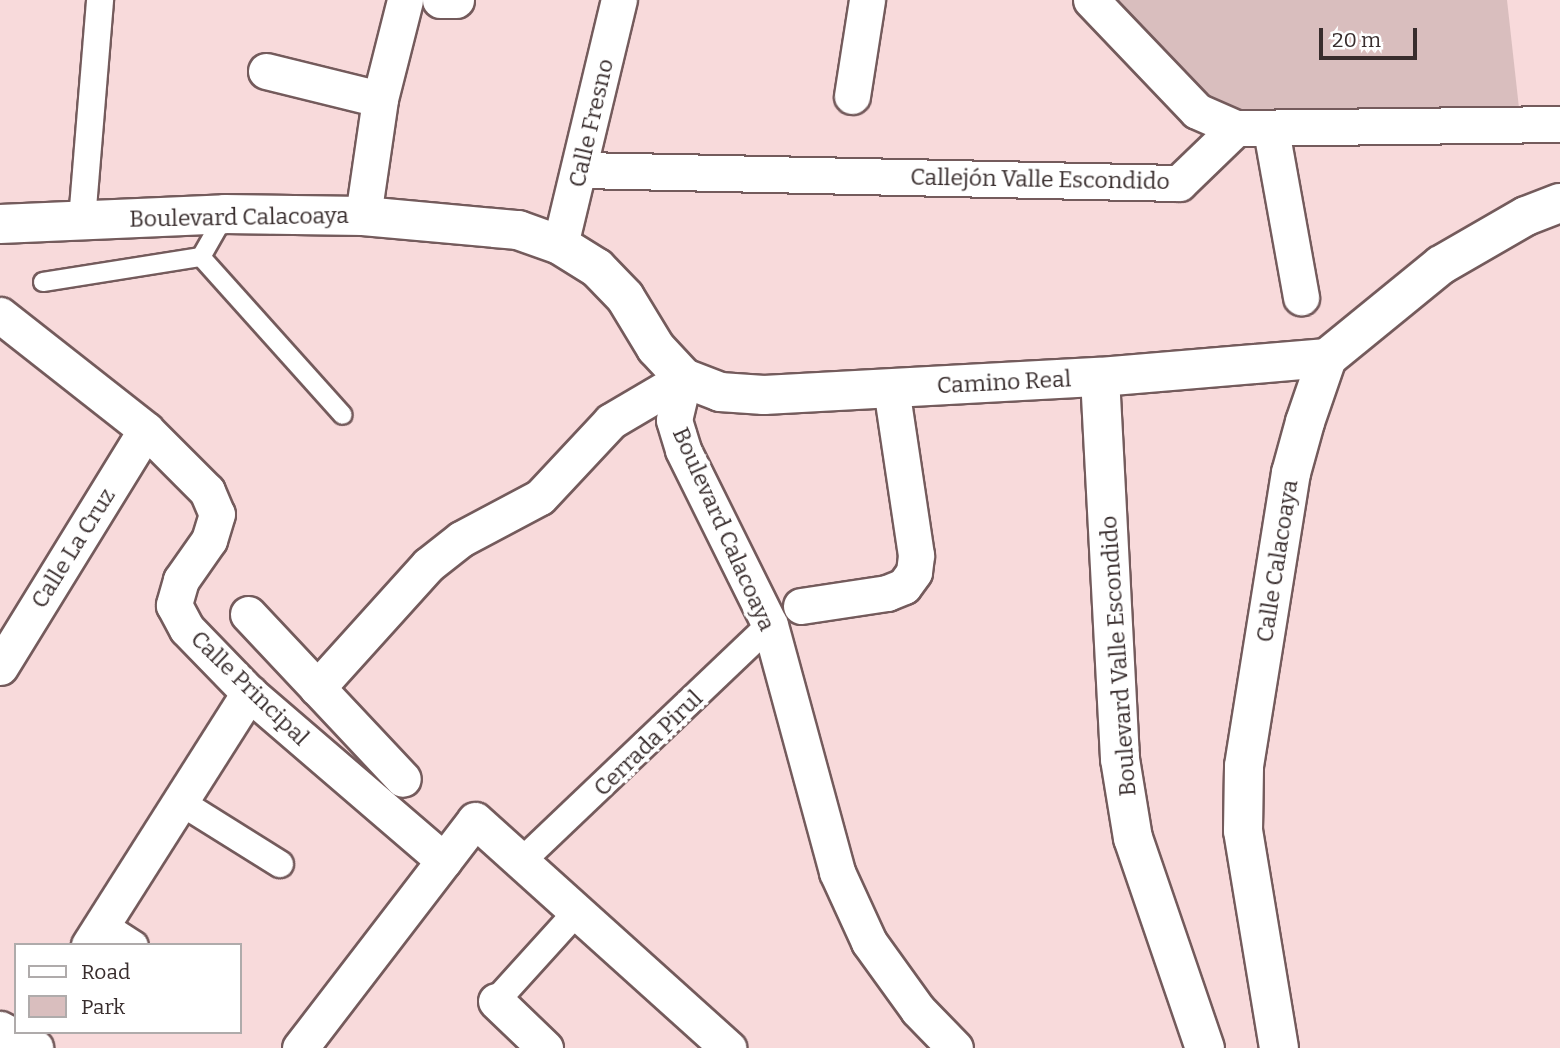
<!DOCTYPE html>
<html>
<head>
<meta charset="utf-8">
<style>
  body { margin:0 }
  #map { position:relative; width:1560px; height:1048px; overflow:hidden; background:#f8dadb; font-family:Bitter,serif }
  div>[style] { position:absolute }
  .green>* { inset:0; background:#d9bebe }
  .roads { filter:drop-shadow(2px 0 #745b5c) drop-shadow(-2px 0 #745b5c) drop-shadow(0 2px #745b5c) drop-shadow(0 -2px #745b5c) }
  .service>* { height:18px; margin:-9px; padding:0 9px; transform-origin:9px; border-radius:9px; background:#fff }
  .pedestrian>* { height:26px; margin:-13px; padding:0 13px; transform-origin:13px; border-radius:13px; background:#fff }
  .minor>* { height:35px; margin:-17.5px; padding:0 17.5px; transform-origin:17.5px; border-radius:17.5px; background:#fff }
  .tertiary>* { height:38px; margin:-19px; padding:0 19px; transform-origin:19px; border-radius:19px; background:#fff }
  span { translate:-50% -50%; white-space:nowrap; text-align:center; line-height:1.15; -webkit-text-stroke:7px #fff; paint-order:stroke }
  .street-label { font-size:23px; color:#382d2d }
  .legend { position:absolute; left:14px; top:943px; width:228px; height:91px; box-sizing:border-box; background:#fff; border:2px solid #afabab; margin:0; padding:9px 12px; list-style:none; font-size:21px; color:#382d2d }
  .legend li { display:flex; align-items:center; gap:14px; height:35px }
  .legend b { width:35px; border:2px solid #afabab }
  .scale { position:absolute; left:1319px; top:28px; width:98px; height:32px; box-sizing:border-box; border:4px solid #382d2d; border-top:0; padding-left:9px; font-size:21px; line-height:24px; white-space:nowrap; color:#382d2d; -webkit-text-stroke:5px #fff; paint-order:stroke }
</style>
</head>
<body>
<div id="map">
  <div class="green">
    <div style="clip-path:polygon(1094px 0,1507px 0,1520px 117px,1236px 128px)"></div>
  </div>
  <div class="roads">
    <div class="service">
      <div style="left:201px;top:257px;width:48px;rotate:-60.3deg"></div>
      <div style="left:43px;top:282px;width:160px;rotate:-9deg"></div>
      <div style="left:201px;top:257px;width:212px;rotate:48.1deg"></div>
    </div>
    <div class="pedestrian">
      <div style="left:82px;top:220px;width:221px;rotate:-85.3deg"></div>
      <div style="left:179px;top:801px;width:119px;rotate:32deg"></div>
      <div style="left:523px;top:860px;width:341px;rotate:-43.6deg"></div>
      <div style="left:101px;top:923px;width:40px;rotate:32.9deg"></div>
      <div style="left:496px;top:1001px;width:118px;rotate:-47.8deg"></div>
    </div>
    <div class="minor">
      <div style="left:440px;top:0;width:16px"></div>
      <div style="left:1091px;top:0;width:153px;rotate:46.3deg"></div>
      <div style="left:1197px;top:111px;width:43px;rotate:23.6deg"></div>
      <div style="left:1236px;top:128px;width:324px;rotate:-0.7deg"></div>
      <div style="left:266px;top:71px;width:117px;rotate:13.8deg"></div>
      <div style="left:852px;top:96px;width:97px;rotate:-81.1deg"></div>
      <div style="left:1271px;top:130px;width:170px;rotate:79.8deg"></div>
      <div style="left:582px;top:170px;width:597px;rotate:1.25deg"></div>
      <div style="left:1179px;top:183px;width:79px;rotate:-44deg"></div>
      <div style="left:363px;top:216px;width:118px;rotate:-81.7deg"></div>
      <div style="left:380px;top:99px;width:102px;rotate:-75.8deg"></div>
      <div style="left:560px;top:245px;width:252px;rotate:-76.5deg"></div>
      <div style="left:0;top:315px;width:186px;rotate:38.2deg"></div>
      <div style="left:146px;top:430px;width:86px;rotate:45deg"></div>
      <div style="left:207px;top:491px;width:25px;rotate:67deg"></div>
      <div style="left:217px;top:514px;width:27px;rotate:107deg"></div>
      <div style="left:209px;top:540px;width:49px;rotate:125deg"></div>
      <div style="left:181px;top:580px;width:26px;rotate:106deg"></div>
      <div style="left:174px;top:605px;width:27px;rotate:62deg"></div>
      <div style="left:187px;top:629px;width:89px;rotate:45.9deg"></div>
      <div style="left:249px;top:693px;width:257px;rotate:40.7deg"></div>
      <div style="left:684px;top:378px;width:43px;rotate:103.4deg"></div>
      <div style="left:674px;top:420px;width:31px;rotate:73deg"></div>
      <div style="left:683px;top:450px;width:195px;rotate:63.6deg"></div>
      <div style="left:770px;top:625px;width:256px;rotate:74.8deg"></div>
      <div style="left:837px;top:872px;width:77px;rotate:65.4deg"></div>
      <div style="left:869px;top:942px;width:84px;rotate:54.2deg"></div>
      <div style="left:918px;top:1010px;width:53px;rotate:45.8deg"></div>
      <div style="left:801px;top:606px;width:87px;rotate:-8.6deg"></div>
      <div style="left:887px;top:593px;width:18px;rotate:-22deg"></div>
      <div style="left:904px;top:586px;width:17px;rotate:-54deg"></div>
      <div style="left:914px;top:572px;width:17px;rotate:-83deg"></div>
      <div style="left:916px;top:555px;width:169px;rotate:-98.5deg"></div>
      <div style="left:248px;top:614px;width:226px;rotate:46.8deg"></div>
      <div style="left:0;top:667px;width:278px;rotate:-58.4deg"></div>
      <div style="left:317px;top:688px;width:166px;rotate:-47.9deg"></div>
      <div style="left:428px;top:565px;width:42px;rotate:-38.2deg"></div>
      <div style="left:461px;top:539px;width:89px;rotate:-28deg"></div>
      <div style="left:540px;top:497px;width:104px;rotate:-46.9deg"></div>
      <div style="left:611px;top:421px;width:85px;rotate:-30.5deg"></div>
      <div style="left:89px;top:945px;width:299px;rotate:-57.6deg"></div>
      <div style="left:496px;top:1001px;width:68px;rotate:43.8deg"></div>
      <div style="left:0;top:1029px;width:40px;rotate:28deg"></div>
      <div style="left:300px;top:1048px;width:287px;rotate:-52.5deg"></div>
      <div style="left:475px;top:820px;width:341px;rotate:42deg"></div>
    </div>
    <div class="tertiary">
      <div style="left:0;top:224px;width:225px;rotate:-2.5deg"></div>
      <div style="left:225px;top:214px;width:138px;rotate:0.8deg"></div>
      <div style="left:363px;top:216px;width:156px;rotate:5.2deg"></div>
      <div style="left:518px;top:230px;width:45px;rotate:19.7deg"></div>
      <div style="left:560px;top:245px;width:44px;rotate:31.9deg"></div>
      <div style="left:597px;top:268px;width:40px;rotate:46deg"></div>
      <div style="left:625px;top:297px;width:60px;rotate:58.7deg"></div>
      <div style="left:656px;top:348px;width:41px;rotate:47deg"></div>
      <div style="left:684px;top:378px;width:39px;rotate:21deg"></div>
      <div style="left:720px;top:392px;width:44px;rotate:3.9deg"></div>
      <div style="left:764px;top:395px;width:336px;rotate:-3.1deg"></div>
      <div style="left:1100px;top:377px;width:228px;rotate:-4.8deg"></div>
      <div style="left:1100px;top:377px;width:383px;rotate:87deg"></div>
      <div style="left:1120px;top:759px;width:80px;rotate:80.7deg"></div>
      <div style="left:1133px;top:838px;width:222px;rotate:71.1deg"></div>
      <div style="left:1279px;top:1048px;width:220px;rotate:-99.4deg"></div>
      <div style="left:1243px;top:831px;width:65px;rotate:-89.1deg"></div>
      <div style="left:1244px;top:766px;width:297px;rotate:-80.9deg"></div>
      <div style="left:1291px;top:473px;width:53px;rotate:-74.6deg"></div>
      <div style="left:1305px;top:422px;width:68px;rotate:-71deg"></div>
      <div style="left:1327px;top:358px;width:147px;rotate:-39.2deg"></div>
      <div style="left:1441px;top:265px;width:98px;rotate:-30deg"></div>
      <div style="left:1526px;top:216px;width:36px;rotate:-21deg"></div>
    </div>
  </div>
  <div class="street-label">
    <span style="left:591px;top:123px;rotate:-77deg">Calle Fresno</span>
    <span style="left:1040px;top:179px;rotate:1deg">Callejón Valle Escondido</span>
    <span style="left:239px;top:217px;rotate:-1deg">Boulevard Calacoaya</span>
    <span style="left:1004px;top:382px;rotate:-3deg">Camino Real</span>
    <span style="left:724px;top:529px;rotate:66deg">Boulevard Calacoaya</span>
    <span style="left:73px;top:548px;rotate:-58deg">Calle La Cruz</span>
    <span style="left:1277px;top:561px;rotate:-81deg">Calle Calacoaya</span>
    <span style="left:1118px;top:656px;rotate:-94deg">Boulevard Valle Escondido</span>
    <span style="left:250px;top:688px;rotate:44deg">Calle Principal</span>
    <span style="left:648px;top:743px;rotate:-44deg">Cerrada Pirul</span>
  </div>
  <ul class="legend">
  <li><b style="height:9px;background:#fff"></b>Road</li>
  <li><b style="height:19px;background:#d9bebe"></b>Park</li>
  </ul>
  <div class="scale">20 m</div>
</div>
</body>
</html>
